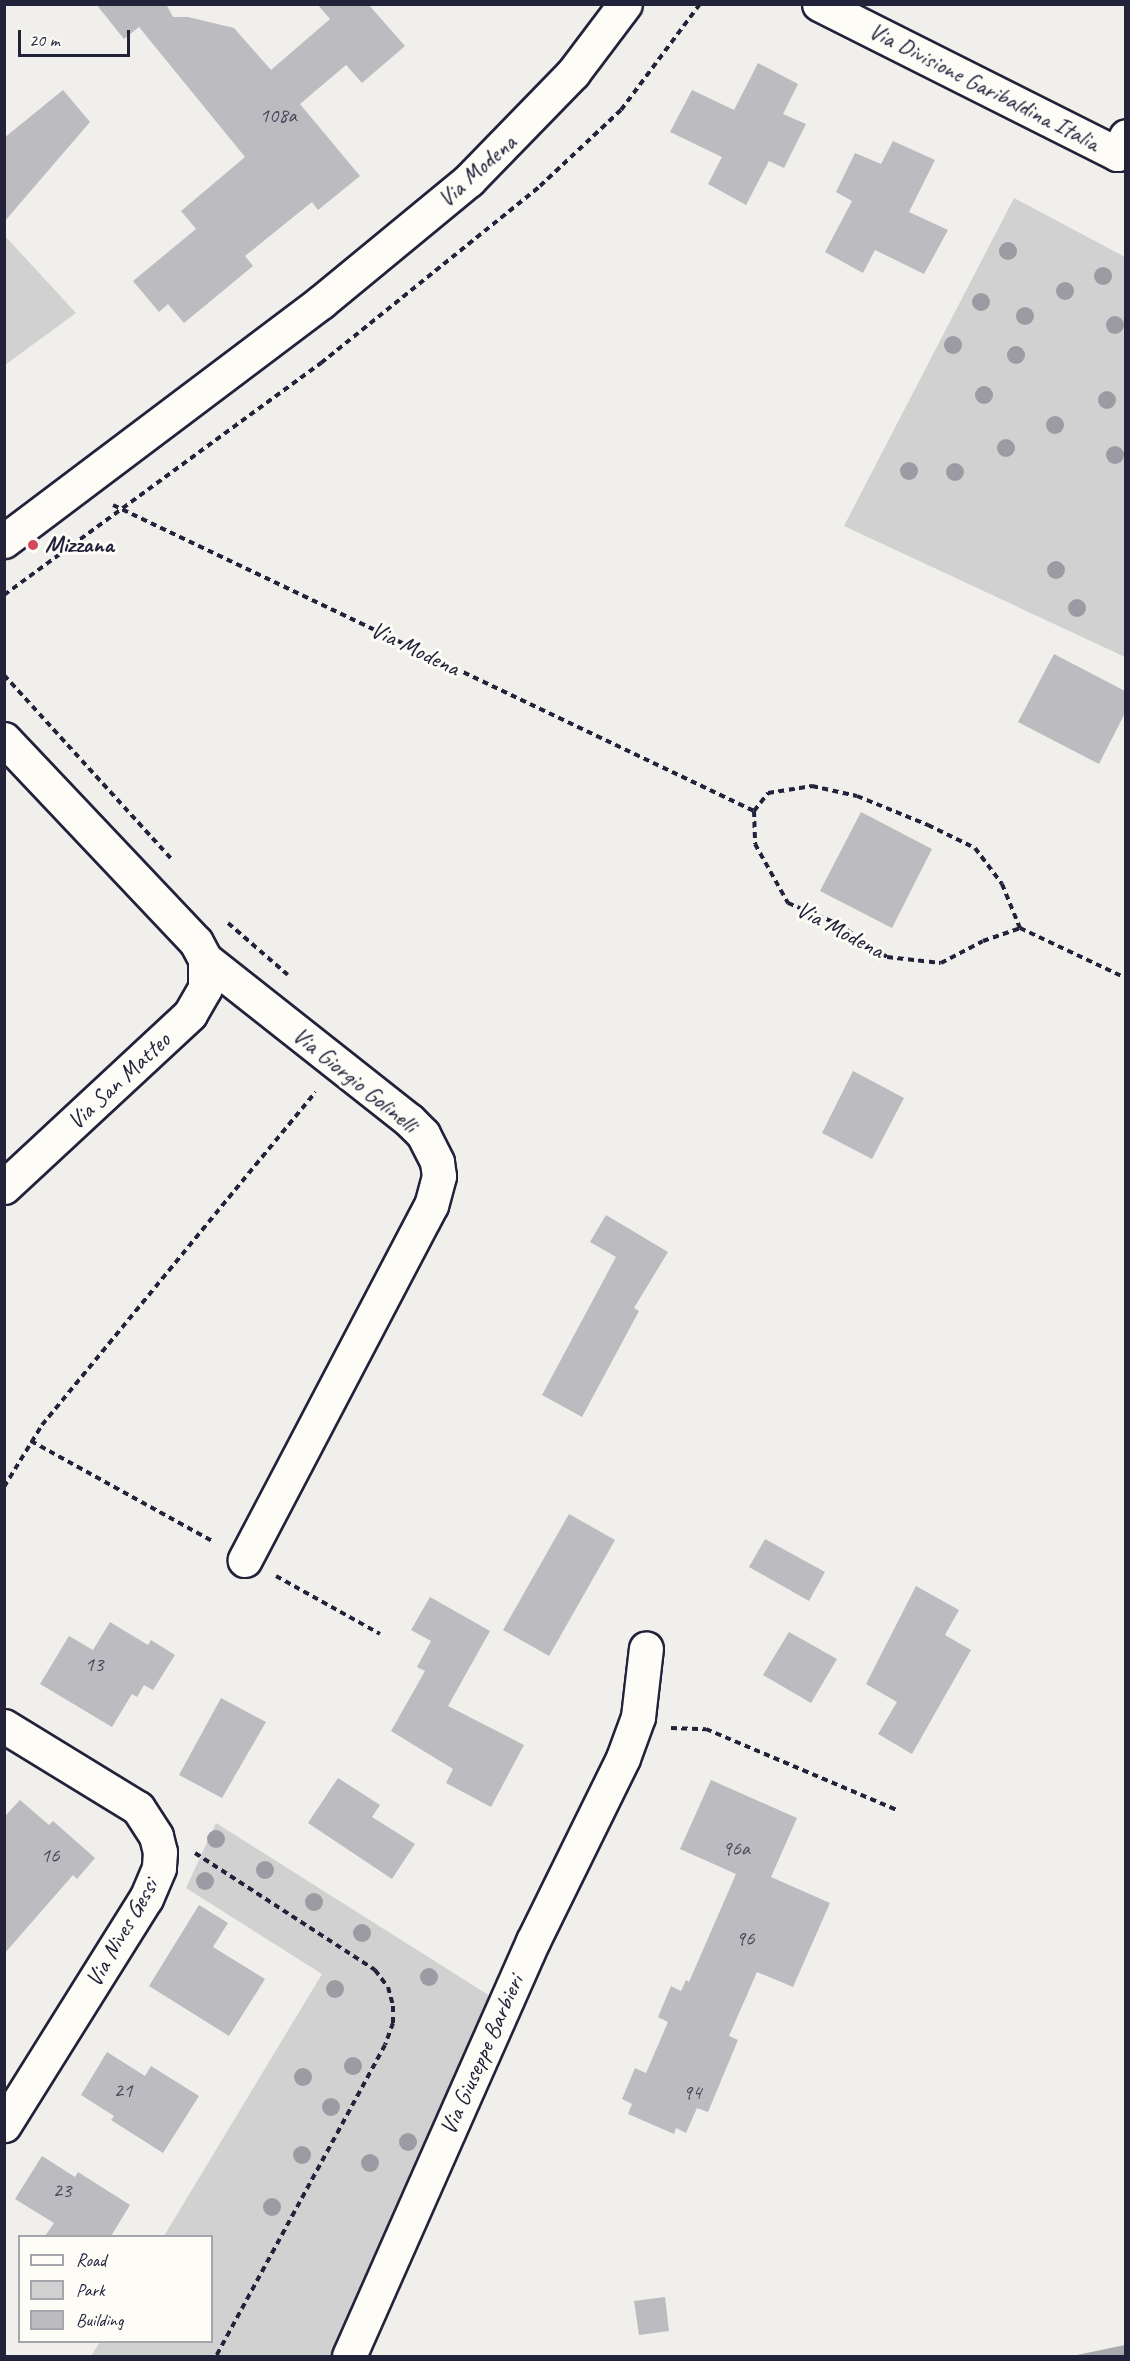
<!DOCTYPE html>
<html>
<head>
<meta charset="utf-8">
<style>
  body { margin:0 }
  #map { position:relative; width:1130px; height:2361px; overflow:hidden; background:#f0efec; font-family:Caveat,sans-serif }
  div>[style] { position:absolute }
  .green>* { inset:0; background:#d2d1d1 }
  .water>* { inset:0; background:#a9a9b0 }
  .building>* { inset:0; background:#bcbcc0 }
  .path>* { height:4px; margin-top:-2px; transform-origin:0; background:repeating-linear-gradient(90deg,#22223b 0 6px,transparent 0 10.5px) }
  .roads { filter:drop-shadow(2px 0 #22223b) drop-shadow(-2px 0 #22223b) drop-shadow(0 2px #22223b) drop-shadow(0 -2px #22223b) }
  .minor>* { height:33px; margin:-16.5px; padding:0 16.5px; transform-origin:16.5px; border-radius:16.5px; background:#fdfcf7 }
  .major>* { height:33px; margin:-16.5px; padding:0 16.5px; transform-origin:16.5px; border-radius:16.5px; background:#fdfcf7 }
  .trees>* { width:18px; height:18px; margin:-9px; border-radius:50%; background:#9c9ba3 }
  .dots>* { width:16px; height:16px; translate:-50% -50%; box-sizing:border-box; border:3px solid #fdfcf7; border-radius:50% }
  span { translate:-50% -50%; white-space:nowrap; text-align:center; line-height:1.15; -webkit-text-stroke:6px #fdfcf7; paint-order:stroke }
  .number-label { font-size:21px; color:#48485c }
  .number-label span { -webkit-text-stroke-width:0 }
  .street-label { font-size:24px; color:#22223b }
  .poi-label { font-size:24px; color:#22223b; font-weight:700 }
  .left { translate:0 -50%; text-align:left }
  .frame { position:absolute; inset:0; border:6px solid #22223b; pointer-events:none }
  .legend { position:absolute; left:18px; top:2235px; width:195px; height:108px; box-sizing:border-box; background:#fdfcf7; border:2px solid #a5a5ac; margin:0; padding:8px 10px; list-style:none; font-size:18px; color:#22223b }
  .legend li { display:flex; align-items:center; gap:12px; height:30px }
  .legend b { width:30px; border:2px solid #a5a5ac }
  .scale { position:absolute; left:18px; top:30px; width:112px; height:27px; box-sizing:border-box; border:3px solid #22223b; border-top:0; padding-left:8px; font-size:18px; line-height:21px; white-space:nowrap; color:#22223b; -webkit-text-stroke:4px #fdfcf7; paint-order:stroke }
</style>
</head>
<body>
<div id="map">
  <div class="green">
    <div style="clip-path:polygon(1014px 198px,1125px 257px,1125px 657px,844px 526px)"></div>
    <div style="clip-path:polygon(4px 235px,76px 313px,5px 365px,4px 365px)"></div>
    <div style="clip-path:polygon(216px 1823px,490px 1996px,482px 2033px,334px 2356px,91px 2356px,100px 2342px,212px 2342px,212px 2236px,164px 2236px,322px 1974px,186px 1888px)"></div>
  </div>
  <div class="water">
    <div style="clip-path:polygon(1125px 2345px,1125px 2356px,1072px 2356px)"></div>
  </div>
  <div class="building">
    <div style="clip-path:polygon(96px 4px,166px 4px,173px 17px,188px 17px,234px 28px,271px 70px,330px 19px,317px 4px,368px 4px,405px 46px,362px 83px,346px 65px,300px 104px,360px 176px,318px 210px,312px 202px,245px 256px,253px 266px,184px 323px,168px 304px,159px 312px,133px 281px,196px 229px,181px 211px,245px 157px,139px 27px,124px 39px)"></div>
    <div style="clip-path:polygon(758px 63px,798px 84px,783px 114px,806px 124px,784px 168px,769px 161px,746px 205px,708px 184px,722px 157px,670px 132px,692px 90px,734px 110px)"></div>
    <div style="clip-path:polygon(63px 90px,90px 122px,4px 222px,4px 138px)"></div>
    <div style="clip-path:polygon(893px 141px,935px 160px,909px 212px,948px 230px,924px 274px,875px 250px,863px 273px,825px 252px,852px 201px,836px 192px,855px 153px,881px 164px)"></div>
    <div style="clip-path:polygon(1054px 654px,1125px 691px,1125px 713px,1099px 764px,1018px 722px)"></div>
    <div style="clip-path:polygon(861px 812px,932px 849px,892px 928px,820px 891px)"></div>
    <div style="clip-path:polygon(853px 1071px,904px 1098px,872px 1159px,822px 1133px)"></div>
    <div style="clip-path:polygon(606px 1215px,668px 1252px,634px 1308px,639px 1311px,582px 1417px,542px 1395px,616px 1257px,590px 1242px)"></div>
    <div style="clip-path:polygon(569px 1514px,615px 1540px,549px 1656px,503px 1630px)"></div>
    <div style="clip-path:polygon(765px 1539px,825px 1572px,809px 1601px,749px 1567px)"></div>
    <div style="clip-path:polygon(916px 1586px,959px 1610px,945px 1635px,971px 1650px,912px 1754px,878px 1734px,897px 1702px,866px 1684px)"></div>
    <div style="clip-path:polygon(430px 1597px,490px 1631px,448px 1706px,524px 1745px,491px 1807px,446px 1783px,453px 1769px,391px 1731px,425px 1671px,417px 1667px,431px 1641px,411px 1630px)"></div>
    <div style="clip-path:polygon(110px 1622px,148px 1645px,151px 1640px,175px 1655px,153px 1690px,144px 1685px,137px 1697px,132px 1694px,112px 1727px,40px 1684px,69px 1636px,93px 1650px)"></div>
    <div style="clip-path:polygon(789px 1632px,837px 1659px,811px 1703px,763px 1675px)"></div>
    <div style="clip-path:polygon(221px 1698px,266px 1722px,222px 1798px,179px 1775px)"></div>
    <div style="clip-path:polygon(338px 1778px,380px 1805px,372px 1817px,415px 1844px,392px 1879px,308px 1823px)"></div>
    <div style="clip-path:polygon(711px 1780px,797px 1818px,771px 1877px,830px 1903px,793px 1987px,757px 1972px,729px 2036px,738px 2040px,708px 2112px,697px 2108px,686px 2133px,676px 2128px,674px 2134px,628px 2114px,632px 2104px,622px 2099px,635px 2068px,646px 2073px,668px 2022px,658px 2017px,671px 1986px,681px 1991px,686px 1980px,689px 1982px,736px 1874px,680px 1849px)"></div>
    <div style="clip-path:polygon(20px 1800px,49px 1825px,53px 1821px,95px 1858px,77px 1879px,73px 1875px,4px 1954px,4px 1817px)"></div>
    <div style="clip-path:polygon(199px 1905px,228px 1923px,213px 1947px,265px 1979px,229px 2036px,149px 1986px)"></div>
    <div style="clip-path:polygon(107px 2052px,145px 2076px,151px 2066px,199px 2096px,163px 2153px,111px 2120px,114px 2116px,81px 2095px)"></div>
    <div style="clip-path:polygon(42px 2156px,75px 2177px,78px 2172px,130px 2205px,111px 2236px,45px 2236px,54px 2223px,15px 2199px)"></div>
    <div style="clip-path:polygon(665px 2297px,669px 2331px,639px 2335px,634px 2301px)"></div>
  </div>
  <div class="path">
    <div style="left:113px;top:505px;width:710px;rotate:25.52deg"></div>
    <div style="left:754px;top:811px;width:33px;rotate:88deg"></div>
    <div style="left:755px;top:844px;width:68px;rotate:60.8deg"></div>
    <div style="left:788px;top:903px;width:54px;rotate:22.8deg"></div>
    <div style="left:838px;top:924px;width:59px;rotate:34deg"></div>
    <div style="left:887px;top:957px;width:54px;rotate:6.3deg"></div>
    <div style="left:941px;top:963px;width:47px;rotate:-27.6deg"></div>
    <div style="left:983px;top:941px;width:39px;rotate:-19deg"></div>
    <div style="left:1020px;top:928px;width:117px;rotate:25.3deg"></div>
    <div style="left:4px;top:595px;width:393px;rotate:-36.2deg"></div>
    <div style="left:321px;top:363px;width:282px;rotate:-38.9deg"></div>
    <div style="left:540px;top:186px;width:111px;rotate:-43.2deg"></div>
    <div style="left:621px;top:110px;width:132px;rotate:-53.3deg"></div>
    <div style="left:4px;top:675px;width:251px;rotate:47.7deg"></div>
    <div style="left:754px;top:811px;width:23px;rotate:-52deg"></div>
    <div style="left:768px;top:793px;width:45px;rotate:-9deg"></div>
    <div style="left:812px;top:786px;width:46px;rotate:12.5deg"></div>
    <div style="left:857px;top:796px;width:77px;rotate:22.2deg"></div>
    <div style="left:928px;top:825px;width:52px;rotate:26.1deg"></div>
    <div style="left:975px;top:848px;width:45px;rotate:53.1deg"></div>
    <div style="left:1002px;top:884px;width:48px;rotate:67.8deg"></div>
    <div style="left:228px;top:923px;width:79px;rotate:40.9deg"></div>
    <div style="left:31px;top:1441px;width:209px;rotate:28.9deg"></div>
    <div style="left:4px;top:1487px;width:73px;rotate:-58.5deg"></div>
    <div style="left:42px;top:1425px;width:431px;rotate:-50.6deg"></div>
    <div style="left:276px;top:1576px;width:119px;rotate:29.1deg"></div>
    <div style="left:671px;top:1728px;width:35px;rotate:2deg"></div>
    <div style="left:706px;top:1729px;width:207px;rotate:23deg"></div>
    <div style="left:195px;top:1853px;width:215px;rotate:33deg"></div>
    <div style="left:375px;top:1970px;width:21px;rotate:53deg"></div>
    <div style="left:388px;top:1987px;width:20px;rotate:75deg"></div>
    <div style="left:393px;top:2006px;width:17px;rotate:90deg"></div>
    <div style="left:393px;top:2023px;width:23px;rotate:110deg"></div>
    <div style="left:385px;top:2045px;width:354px;rotate:118.5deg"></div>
  </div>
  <div class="roads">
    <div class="minor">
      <div style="left:819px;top:4px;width:334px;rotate:26.7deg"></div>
      <div style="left:1117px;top:154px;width:20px;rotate:-63deg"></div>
      <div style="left:4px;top:739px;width:279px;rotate:46.6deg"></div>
      <div style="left:196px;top:942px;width:19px;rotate:62deg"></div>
      <div style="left:205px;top:959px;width:260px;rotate:38.3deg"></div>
      <div style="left:409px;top:1120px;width:20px;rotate:45deg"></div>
      <div style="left:423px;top:1134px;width:31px;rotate:63deg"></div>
      <div style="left:437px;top:1162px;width:14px;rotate:82deg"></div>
      <div style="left:439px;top:1176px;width:30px;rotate:105deg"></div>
      <div style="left:431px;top:1205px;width:401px;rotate:117.7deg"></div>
      <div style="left:4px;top:1187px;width:254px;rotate:-42.9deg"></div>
      <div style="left:190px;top:1014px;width:30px;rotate:-60deg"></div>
      <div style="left:205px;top:988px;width:29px;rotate:-90deg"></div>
      <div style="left:4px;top:1726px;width:157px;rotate:31.5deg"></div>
      <div style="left:138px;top:1808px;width:33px;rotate:57deg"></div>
      <div style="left:156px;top:1836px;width:16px;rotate:76deg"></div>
      <div style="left:160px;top:1852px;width:16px;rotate:94deg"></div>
      <div style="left:159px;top:1868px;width:33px;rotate:113deg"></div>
      <div style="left:146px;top:1898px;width:268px;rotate:122deg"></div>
      <div style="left:349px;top:2356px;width:454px;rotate:-66.1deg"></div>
      <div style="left:533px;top:1941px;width:204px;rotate:-63.8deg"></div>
      <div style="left:623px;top:1758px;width:44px;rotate:-69.9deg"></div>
      <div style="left:638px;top:1717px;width:69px;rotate:-83.4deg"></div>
    </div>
    <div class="major">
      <div style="left:4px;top:541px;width:397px;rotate:-37deg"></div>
      <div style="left:321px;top:302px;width:192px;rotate:-39.5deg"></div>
      <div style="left:469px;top:180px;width:149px;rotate:-45.8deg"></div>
      <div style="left:573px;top:73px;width:86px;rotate:-53deg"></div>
    </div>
  </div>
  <div class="trees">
    <div style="left:1008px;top:251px"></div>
    <div style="left:1103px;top:276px"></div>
    <div style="left:1065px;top:291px"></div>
    <div style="left:981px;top:302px"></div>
    <div style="left:1025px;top:316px"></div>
    <div style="left:1115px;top:325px"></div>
    <div style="left:953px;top:345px"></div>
    <div style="left:1016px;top:355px"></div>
    <div style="left:984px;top:395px"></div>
    <div style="left:1107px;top:400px"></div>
    <div style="left:1055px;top:425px"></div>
    <div style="left:1006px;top:448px"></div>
    <div style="left:1115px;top:455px"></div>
    <div style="left:909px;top:471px"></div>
    <div style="left:955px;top:472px"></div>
    <div style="left:1056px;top:570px"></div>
    <div style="left:1077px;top:608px"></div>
    <div style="left:216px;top:1839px"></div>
    <div style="left:265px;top:1870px"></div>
    <div style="left:205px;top:1881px"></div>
    <div style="left:314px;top:1902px"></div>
    <div style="left:362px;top:1933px"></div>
    <div style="left:429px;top:1977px"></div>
    <div style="left:335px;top:1989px"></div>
    <div style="left:353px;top:2066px"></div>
    <div style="left:303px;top:2077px"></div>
    <div style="left:331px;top:2107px"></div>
    <div style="left:408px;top:2142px"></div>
    <div style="left:302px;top:2155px"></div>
    <div style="left:370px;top:2163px"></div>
    <div style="left:272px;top:2207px"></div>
  </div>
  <div class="dots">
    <div style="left:33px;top:545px;background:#d1495b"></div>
  </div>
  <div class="number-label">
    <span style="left:278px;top:115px">108a</span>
    <span style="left:94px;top:1664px">13</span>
    <span style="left:736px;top:1848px">96a</span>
    <span style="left:50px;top:1855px">16</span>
    <span style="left:745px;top:1938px">96</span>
    <span style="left:123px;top:2090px">21</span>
    <span style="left:692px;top:2092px">94</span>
    <span style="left:62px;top:2190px">23</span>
  </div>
  <div class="street-label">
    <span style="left:984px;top:87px;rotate:27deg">Via Divisione Garibaldina Italia</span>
    <span style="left:477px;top:171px;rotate:-42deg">Via Modena</span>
    <span style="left:415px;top:649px;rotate:26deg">Via Modena</span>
    <span style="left:840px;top:930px;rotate:28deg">Via Modena</span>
    <span style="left:355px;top:1080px;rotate:39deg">Via Giorgio Golinelli</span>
    <span style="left:119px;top:1081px;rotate:-43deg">Via San Matteo</span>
    <span style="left:122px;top:1933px;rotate:-60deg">Via Nives Gessi</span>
    <span style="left:482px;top:2055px;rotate:-66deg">Via Giuseppe Barbieri</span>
  </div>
  <div class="poi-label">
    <span class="left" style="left:45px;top:545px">Mizzana</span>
  </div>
  <div class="frame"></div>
  <ul class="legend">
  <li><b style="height:8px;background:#fdfcf7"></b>Road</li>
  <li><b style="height:16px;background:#d2d1d1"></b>Park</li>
  <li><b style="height:16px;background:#bcbcc0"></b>Building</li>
  </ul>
  <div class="scale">20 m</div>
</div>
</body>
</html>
